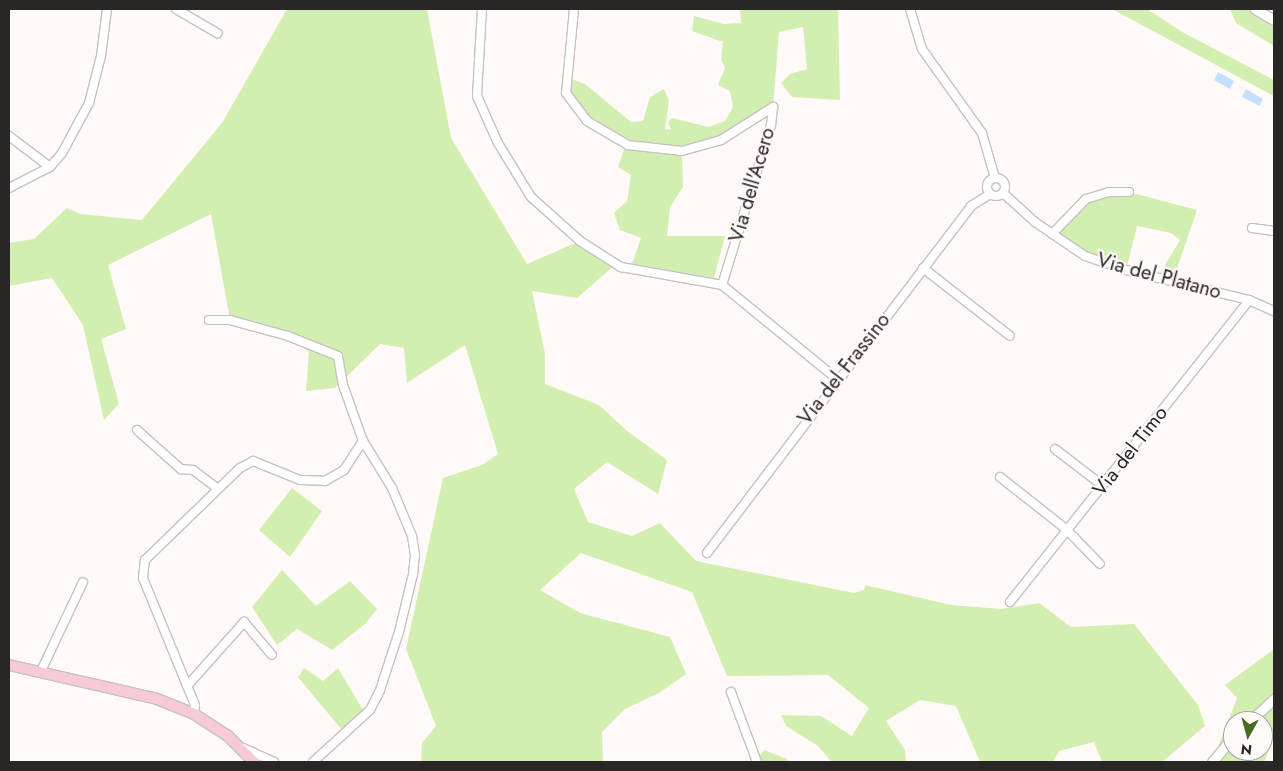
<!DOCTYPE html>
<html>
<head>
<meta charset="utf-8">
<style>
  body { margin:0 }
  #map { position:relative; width:1283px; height:771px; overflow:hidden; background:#fff9f7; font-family:Jost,sans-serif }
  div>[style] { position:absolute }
  .green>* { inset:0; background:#d3eeb1 }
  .water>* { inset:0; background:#c5dffe }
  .roads { filter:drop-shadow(1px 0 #c7c2c0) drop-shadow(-1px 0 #c7c2c0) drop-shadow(0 1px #c7c2c0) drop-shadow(0 -1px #c7c2c0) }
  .minor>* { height:8px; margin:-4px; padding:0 4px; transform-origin:4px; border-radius:4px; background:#fff }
  .minor>.ring { margin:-4px; padding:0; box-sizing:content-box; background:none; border:8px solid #fff; border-radius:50% }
  .tertiary>* { height:9px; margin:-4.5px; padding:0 4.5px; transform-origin:4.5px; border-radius:4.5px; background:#fff }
  .secondary>* { height:10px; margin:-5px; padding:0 5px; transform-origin:5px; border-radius:5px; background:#f6cbd6 }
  span { translate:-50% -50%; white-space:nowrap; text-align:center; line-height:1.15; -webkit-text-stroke:4.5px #fff9f7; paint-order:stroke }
  .street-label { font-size:20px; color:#292726 }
  .frame { position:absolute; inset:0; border:10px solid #292726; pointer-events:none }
  .north { position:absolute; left:1223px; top:711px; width:50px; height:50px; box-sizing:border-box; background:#fff9f7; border:1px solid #a9a5a3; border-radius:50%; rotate:187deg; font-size:14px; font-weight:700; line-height:20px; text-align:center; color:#292726 }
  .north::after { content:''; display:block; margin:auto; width:18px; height:22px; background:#4a6a20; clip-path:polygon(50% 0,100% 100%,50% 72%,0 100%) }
</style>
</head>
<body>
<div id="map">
  <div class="green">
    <div style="clip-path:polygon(287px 9px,427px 9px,451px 138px,527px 264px,580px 241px,616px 264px,577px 298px,532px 291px,545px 354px,545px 384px,599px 405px,626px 430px,667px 460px,658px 494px,607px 462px,574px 489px,588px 522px,632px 536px,660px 523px,696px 561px,854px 593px,864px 590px,865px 585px,951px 605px,1001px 609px,1039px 603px,1071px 627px,1134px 624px,1198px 705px,1205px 726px,1162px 762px,1102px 762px,1094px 742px,1059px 751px,1053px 762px,980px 762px,956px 706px,920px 700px,886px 721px,905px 750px,906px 762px,832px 762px,818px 746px,786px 726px,781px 715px,821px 716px,852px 736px,869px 708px,828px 675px,727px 676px,692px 592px,581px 553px,540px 590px,580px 613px,670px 637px,686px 674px,659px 693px,625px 709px,602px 732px,603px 762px,421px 762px,422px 743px,436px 726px,406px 649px,443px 478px,482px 465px,498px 454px,465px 345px,407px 383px,404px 348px,380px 344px,335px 388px,306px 391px,309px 352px,288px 336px,230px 320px,211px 214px,108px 265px,126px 329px,101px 339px,119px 404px,104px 420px,83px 325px,52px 278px,9px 286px,9px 243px,34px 239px,67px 208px,80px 214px,142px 220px,222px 123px)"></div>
    <div style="clip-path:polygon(740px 9px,838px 9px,840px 100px,792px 97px,781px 83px,790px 74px,807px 69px,803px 27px,779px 32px,773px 107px,721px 140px,682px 152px,683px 187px,670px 207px,667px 236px,725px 236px,714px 278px,632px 264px,641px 238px,620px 230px,614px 213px,627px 201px,631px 175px,618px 167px,626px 143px,587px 121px,566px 93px,567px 81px,574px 80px,585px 84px,631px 122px,643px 121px,650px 97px,664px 89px,669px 101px,665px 129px,671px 130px,668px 122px,672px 118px,708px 127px,725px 121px,733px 107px,730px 91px,718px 85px,725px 68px,721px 59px,723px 42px,692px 31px,694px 16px,724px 24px,741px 23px)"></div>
    <div style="clip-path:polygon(1112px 9px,1147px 9px,1184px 33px,1274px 80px,1274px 96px)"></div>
    <div style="clip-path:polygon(1230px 9px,1265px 9px,1274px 20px,1274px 46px,1236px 23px)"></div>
    <div style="clip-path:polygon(1129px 192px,1197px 210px,1173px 280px,1158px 277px,1180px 240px,1171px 233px,1137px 226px,1126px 270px,1104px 264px,1052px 234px,1086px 199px)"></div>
    <div style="clip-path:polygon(292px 488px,322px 511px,290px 557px,259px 530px)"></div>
    <div style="clip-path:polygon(282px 570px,316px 606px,350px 581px,377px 609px,365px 624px,332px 650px,297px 629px,277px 645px,252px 607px)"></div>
    <div style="clip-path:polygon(evenodd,1274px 649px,1274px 738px,1264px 762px,1212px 762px,1237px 698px,1225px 685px,1274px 649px,1233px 721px,1263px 721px,1263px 751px,1233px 751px,1233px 721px)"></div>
    <div style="clip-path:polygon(304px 668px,323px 681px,338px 668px,363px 710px,341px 729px,298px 677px)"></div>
    <div style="clip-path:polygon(764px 750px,787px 759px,788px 762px,755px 762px)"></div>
  </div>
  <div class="water">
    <div style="clip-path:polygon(1218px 72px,1234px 81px,1230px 89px,1214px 80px)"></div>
    <div style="clip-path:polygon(1246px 89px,1263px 99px,1260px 106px,1242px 97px)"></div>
  </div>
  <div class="roads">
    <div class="minor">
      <div style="left:176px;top:9px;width:48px;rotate:30.3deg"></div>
      <div style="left:482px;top:9px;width:87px;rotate:93.3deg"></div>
      <div style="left:477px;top:96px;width:51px;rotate:65.9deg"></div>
      <div style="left:498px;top:143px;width:63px;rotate:58.6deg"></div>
      <div style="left:531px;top:197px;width:66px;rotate:41.9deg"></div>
      <div style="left:580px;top:241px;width:49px;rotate:32.4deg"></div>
      <div style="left:621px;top:267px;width:103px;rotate:10.1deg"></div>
      <div style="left:722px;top:285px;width:149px;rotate:39.3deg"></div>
      <div style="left:574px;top:9px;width:84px;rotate:95.4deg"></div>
      <div style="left:566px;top:93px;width:35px;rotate:53deg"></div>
      <div style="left:587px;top:121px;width:48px;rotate:30.3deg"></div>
      <div style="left:628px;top:145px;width:54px;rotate:6.3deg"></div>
      <div style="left:682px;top:151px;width:41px;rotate:-15.8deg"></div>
      <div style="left:721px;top:140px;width:62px;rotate:-32.4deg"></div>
      <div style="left:773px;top:107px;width:18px;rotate:96deg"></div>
      <div style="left:771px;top:125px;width:167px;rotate:107deg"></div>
      <div style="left:910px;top:9px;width:42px;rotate:73.3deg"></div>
      <div style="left:922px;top:49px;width:103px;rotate:54.5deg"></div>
      <div style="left:982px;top:133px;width:47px;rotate:73.9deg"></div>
      <div style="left:9px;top:136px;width:51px;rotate:37.1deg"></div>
      <div class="ring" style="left:987px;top:178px;width:10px;height:10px"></div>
      <div style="left:9px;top:188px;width:46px;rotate:-27.1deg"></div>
      <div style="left:50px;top:167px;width:18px;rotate:-49deg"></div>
      <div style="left:62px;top:153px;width:57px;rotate:-61.6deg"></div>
      <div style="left:89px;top:103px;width:49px;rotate:-75.7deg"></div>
      <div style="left:101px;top:56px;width:47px;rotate:-82.7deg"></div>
      <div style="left:1003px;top:193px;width:43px;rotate:42.2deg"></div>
      <div style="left:1035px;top:222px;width:60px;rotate:34.2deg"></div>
      <div style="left:1085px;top:256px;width:43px;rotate:18.9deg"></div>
      <div style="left:1126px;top:270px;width:127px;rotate:13.7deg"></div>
      <div style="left:1249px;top:300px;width:27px;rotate:24deg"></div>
      <div style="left:1252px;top:228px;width:22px;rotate:8deg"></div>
      <div style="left:1052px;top:234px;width:49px;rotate:-45.8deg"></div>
      <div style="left:1086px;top:199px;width:24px;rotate:-17deg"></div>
      <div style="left:1109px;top:192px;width:20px"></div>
      <div style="left:923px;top:268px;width:110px;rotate:38deg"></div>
      <div style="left:137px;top:430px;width:59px;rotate:41.6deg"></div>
      <div style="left:181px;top:469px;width:12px;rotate:5deg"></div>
      <div style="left:193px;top:470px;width:31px;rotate:37deg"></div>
      <div style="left:1055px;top:449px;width:59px;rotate:37.5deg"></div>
      <div style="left:1000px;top:477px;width:85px;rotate:38.3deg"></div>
      <div style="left:1067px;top:530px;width:47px;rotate:45.9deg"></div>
      <div style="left:707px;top:553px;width:436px;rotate:-52.7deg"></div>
      <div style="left:971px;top:206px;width:22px;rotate:-32deg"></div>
      <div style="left:1010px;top:602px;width:385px;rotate:-51.6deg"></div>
      <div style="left:41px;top:671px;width:98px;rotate:-64.7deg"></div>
      <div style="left:187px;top:686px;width:86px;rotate:-48.3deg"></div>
      <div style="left:244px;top:622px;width:43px;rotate:49.7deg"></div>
      <div style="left:731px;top:692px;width:75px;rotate:69.6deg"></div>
      <div style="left:194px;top:714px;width:9px;rotate:-84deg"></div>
      <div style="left:195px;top:705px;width:137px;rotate:-112.3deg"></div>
      <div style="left:143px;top:578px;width:18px;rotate:-84deg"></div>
      <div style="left:145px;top:560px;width:132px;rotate:-44.1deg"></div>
      <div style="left:240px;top:468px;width:15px;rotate:-28deg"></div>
      <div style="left:253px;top:461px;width:51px;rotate:22deg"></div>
      <div style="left:300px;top:480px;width:25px;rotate:2deg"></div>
      <div style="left:325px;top:481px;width:22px;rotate:-30deg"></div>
      <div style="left:344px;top:470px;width:35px;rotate:-57deg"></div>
      <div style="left:363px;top:441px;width:59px;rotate:-109.7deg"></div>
      <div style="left:343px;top:385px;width:29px;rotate:-100deg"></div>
      <div style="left:338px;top:356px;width:54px;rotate:-158.2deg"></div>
      <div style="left:288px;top:336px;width:60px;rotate:-164.6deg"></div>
      <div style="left:230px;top:320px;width:21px;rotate:180deg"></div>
      <div style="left:243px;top:748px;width:34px;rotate:24deg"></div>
      <div style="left:313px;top:762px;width:77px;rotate:-42.4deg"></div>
      <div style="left:370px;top:710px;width:22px;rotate:-63deg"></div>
      <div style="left:380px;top:690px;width:61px;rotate:-71.9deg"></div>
      <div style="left:399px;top:632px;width:60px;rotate:-76.4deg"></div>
      <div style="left:413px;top:574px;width:19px;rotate:-84deg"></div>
      <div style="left:415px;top:555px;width:19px;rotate:-99deg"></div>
      <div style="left:412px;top:536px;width:52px;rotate:-112.6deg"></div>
      <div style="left:392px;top:488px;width:55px;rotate:-121.7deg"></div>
    </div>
    <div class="tertiary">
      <div style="left:1255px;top:9px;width:22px;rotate:30deg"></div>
      <div style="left:1250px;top:721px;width:33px;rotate:-43deg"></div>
      <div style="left:1212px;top:762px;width:33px;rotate:-50deg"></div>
    </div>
    <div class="secondary">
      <div style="left:9px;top:665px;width:152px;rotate:12.9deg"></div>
      <div style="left:157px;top:699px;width:40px;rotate:22deg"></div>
      <div style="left:194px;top:714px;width:40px;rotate:32.9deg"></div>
      <div style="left:228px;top:736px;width:37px;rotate:45deg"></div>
    </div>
  </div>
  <div class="street-label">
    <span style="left:752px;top:185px;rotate:-74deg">Via dell'Acero</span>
    <span style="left:1159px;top:276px;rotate:15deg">Via del Platano</span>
    <span style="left:844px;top:369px;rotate:-52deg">Via del Frassino</span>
    <span style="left:1130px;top:451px;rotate:-52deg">Via del Timo</span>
  </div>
  <div class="frame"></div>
  <div class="north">N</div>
</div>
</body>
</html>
